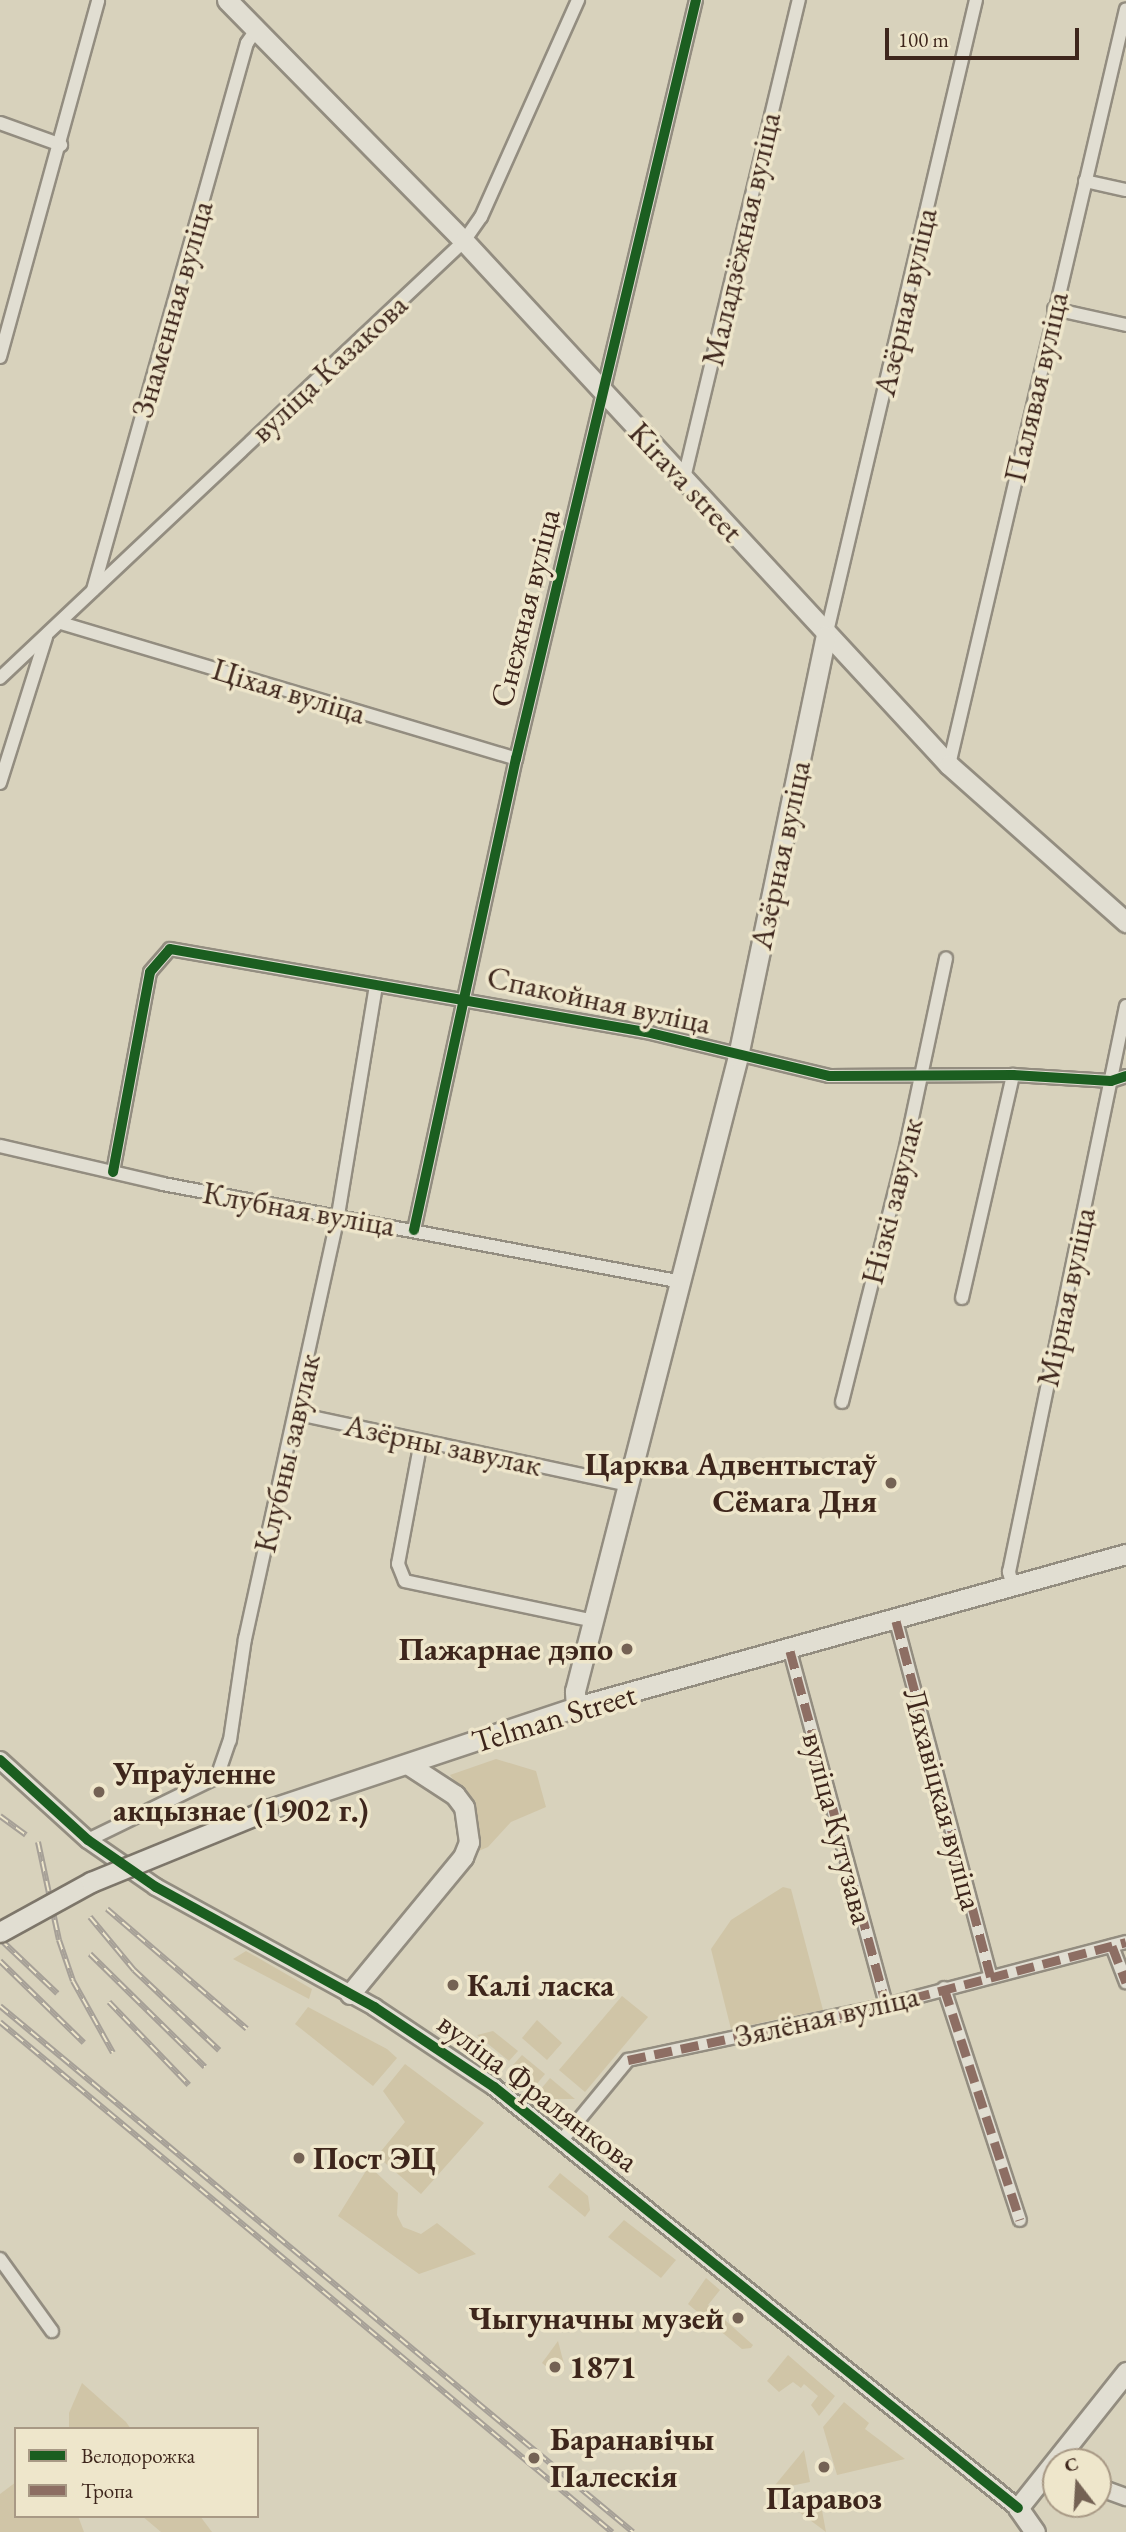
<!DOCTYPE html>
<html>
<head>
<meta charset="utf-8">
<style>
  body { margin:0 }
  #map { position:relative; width:1126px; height:2532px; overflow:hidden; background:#d8d2bc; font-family:"EB Garamond",serif }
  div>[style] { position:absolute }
  .green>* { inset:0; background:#d0c5a7 }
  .roads { filter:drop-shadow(2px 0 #938d80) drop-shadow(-2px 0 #938d80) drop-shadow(0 2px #938d80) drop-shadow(0 -2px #938d80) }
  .minor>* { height:12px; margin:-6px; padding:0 6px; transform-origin:6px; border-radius:6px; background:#e1ded2 }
  .tertiary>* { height:16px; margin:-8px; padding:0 8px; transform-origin:8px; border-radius:8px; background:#e1ded2 }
  .secondary>* { height:19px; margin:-9.5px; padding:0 9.5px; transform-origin:9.5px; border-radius:9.5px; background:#e1ded2 }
  .rail>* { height:6px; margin-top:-3px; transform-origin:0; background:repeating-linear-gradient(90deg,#eee6cb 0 10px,#a6a097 0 20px); box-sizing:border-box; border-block:2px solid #a6a097 }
  .bridges { filter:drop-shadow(2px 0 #7d766a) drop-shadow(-2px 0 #7d766a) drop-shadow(0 2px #7d766a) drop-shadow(0 -2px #7d766a) }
  .secondary-bridge>* { height:19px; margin:-9.5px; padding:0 9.5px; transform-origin:9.5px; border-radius:9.5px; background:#e1ded2 }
  .quiet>* { height:9px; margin-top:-4.5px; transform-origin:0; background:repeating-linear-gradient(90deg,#8d6e63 0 18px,transparent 0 27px) }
  .cycleway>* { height:10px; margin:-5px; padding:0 5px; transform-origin:5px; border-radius:5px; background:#1b5e20 }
  .dots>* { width:19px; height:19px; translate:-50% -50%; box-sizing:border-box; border:4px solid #eee6cb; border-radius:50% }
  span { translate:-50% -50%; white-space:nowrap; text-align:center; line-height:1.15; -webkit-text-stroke:7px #eee6cb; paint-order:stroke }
  .street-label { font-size:32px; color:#3e261c }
  .poi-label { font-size:32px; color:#3e261c; font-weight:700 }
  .right { translate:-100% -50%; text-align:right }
  .left { translate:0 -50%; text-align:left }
  .legend { position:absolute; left:14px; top:2427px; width:245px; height:91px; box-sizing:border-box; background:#eee6cb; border:2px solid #a89985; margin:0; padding:9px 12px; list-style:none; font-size:21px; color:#3e261c }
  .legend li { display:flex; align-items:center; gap:14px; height:35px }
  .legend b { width:35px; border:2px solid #a89985 }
  .north { position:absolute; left:1042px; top:2448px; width:70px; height:70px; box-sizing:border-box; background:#eee6cb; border:2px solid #a89985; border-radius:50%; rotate:343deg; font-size:19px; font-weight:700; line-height:28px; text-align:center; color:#3e261c }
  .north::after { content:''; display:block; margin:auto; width:24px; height:32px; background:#746254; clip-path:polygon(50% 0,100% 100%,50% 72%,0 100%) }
  .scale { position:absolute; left:885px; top:28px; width:194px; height:32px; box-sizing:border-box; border:4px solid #3e261c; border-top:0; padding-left:9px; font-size:21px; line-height:24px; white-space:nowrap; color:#3e261c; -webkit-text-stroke:5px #eee6cb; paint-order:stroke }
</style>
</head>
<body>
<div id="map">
  <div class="green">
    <div style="clip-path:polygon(496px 1759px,536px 1771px,546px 1807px,511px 1822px,488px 1847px,476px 1852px,476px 1822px,471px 1805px,450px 1775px)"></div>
    <div style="clip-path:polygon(783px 1887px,791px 1889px,823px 2010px,731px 2029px,711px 1949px,731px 1920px)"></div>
    <div style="clip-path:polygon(246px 1951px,312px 1989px,309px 1999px,233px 1959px)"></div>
    <div style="clip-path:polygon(622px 1996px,648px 2017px,585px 2092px,559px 2070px)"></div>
    <div style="clip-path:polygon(308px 2007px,387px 2049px,397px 2058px,373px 2086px,295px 2024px)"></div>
    <div style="clip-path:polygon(537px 2020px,562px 2043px,547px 2060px,522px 2038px)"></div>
    <div style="clip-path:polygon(493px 2031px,518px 2051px,509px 2061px,477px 2035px)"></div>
    <div style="clip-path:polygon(522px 2055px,545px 2074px,536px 2085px,513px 2065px)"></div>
    <div style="clip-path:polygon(405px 2064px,484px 2123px,421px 2194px,377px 2156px,405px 2122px,383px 2091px)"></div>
    <div style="clip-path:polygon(550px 2078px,575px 2099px,553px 2099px,541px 2089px)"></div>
    <div style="clip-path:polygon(369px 2166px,398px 2193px,397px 2215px,403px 2227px,421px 2234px,437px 2223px,476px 2254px,419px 2274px,338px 2216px)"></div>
    <div style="clip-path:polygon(560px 2173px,588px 2196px,590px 2210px,585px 2217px,548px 2187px)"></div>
    <div style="clip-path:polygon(624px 2220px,676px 2260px,661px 2278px,608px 2237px)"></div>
    <div style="clip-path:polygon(706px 2278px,720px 2290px,708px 2305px,753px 2345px,751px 2348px,742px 2349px,688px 2304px)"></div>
    <div style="clip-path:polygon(558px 2341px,565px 2368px,558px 2376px,542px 2363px)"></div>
    <div style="clip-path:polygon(788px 2355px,835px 2396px,819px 2416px,811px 2405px,818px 2396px,804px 2384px,801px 2388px,793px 2382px,779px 2392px,767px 2381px)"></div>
    <div style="clip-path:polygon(82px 2383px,126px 2422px,131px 2429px,69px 2429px,69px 2413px)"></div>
    <div style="clip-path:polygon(844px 2402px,869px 2423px,865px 2429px,905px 2459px,837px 2475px,823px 2427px)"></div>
    <div style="clip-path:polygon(804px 2450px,810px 2482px,771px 2490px)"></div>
    <div style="clip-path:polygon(16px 2482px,16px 2516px,78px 2516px,84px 2532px,0 2532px,0 2494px)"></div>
    <div style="clip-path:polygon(819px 2494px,826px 2532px,783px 2500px)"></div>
    <div style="clip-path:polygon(142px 2516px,200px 2516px,212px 2532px,161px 2532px)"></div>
  </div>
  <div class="roads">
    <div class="minor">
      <div style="left:0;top:123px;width:65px;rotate:19.8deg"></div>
      <div style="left:1085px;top:181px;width:42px;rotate:12.4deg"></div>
      <div style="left:1054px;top:309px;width:74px;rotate:12.5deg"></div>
      <div style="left:0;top:357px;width:370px;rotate:-74.6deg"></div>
      <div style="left:684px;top:478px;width:492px;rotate:-76.5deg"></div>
      <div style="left:93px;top:590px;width:568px;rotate:-74.28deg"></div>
      <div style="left:247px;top:43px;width:16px;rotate:-55deg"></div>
      <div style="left:61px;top:623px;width:475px;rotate:16.6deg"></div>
      <div style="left:826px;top:636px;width:653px;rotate:-76.73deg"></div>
      <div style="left:0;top:678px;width:637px;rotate:-43.28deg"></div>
      <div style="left:464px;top:241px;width:29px;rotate:-55deg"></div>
      <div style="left:481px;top:217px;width:238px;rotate:-65.9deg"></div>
      <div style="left:949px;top:765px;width:776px;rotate:-76.82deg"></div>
      <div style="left:0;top:783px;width:153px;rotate:-72.5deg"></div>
      <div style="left:0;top:1146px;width:167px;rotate:13.1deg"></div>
      <div style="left:163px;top:1184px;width:528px;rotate:10.69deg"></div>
      <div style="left:113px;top:1172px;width:203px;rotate:-79.5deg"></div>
      <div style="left:150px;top:972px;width:30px;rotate:-49deg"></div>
      <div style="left:170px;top:949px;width:483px;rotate:9.9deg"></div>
      <div style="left:646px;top:1032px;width:188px;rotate:13.5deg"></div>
      <div style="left:829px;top:1076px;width:184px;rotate:-0.3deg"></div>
      <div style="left:1013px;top:1075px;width:98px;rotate:3.5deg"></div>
      <div style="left:1111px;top:1081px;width:16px;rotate:-18deg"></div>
      <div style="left:414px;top:1230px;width:482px;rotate:-77.8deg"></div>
      <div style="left:516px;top:759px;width:780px;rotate:-76.66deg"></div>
      <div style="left:962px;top:1298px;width:229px;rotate:-77.1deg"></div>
      <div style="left:842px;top:1402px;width:254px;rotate:-75.9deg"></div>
      <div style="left:904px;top:1156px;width:202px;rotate:-78deg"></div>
      <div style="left:298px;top:1414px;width:340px;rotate:12.1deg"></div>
      <div style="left:421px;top:1441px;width:125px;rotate:100.6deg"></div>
      <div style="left:398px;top:1564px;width:18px;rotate:68deg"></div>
      <div style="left:405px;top:1581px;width:193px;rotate:11.9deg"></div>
      <div style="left:1013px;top:1587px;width:16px;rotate:-105deg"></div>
      <div style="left:1009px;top:1572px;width:578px;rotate:-78.32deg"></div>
      <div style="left:896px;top:1621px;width:368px;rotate:75.1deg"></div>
      <div style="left:790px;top:1651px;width:367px;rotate:74.8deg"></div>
      <div style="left:88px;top:1840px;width:144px;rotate:-26deg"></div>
      <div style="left:217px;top:1777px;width:39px;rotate:-71deg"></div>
      <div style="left:230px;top:1740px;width:102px;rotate:-81.6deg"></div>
      <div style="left:245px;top:1639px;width:434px;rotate:-77.6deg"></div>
      <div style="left:338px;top:1215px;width:233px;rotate:-80.6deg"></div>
      <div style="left:1112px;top:1946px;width:39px;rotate:69deg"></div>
      <div style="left:944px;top:1988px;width:244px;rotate:71.9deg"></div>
      <div style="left:562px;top:2140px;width:104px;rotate:-50.5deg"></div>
      <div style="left:628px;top:2060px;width:264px;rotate:-12deg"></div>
      <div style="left:886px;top:2005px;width:248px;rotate:-14.7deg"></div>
      <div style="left:0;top:2259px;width:89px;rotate:54.2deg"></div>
    </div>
    <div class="tertiary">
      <div style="left:0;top:1760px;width:119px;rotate:42.3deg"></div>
      <div style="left:88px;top:1840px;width:83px;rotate:34.7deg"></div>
      <div style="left:156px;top:1887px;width:249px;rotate:28.8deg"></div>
      <div style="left:374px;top:2007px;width:144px;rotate:33.7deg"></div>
      <div style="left:494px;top:2087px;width:672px;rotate:38.78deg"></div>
      <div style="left:1098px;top:2487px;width:30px;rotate:20deg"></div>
    </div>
    <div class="secondary">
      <div style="left:227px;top:0;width:338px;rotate:45.5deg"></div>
      <div style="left:464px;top:241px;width:714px;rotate:47.21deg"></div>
      <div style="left:949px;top:765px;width:237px;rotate:41.6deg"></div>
      <div style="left:576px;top:1707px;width:16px;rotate:-94deg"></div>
      <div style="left:575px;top:1691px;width:656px;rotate:-75.6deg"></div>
      <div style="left:738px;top:1056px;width:429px;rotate:-78.2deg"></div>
      <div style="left:267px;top:1810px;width:326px;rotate:-18.4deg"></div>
      <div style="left:576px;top:1707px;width:571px;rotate:-15.55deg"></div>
      <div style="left:350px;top:1994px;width:178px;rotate:-50.5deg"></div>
      <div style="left:463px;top:1857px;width:16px;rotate:-68deg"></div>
      <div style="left:469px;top:1842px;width:35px;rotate:-98deg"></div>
      <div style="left:464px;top:1807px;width:15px;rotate:-127deg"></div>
      <div style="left:455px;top:1795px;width:55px;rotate:-146.9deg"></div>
      <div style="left:1035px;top:2532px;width:29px;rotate:-125deg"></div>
      <div style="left:1018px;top:2508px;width:174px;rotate:-51.5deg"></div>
    </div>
  </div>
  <div class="rail">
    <div style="left:0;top:1816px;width:32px;rotate:36deg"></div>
    <div style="left:38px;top:1842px;width:100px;rotate:77.9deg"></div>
    <div style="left:59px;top:1940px;width:43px;rotate:71.1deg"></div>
    <div style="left:73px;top:1981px;width:82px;rotate:60.9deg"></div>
    <div style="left:107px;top:1909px;width:184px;rotate:40.6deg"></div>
    <div style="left:90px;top:1917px;width:69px;rotate:50.3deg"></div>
    <div style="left:134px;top:1970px;width:117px;rotate:43.3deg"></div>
    <div style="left:0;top:1939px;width:79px;rotate:43.5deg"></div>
    <div style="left:90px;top:1954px;width:161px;rotate:44.5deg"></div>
    <div style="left:0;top:1961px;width:117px;rotate:44.3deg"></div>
    <div style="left:109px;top:2002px;width:115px;rotate:46.1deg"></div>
    <div style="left:0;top:2006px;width:823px;rotate:39.73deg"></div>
    <div style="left:0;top:2022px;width:797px;rotate:39.81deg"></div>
  </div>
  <div class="bridges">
    <div class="secondary-bridge">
      <div style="left:0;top:1932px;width:104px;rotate:-28.8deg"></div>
      <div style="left:91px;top:1882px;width:190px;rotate:-22.2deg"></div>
    </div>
  </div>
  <div class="quiet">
    <div style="left:896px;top:1621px;width:368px;rotate:75.1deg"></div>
    <div style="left:790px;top:1651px;width:367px;rotate:74.8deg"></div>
    <div style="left:1112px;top:1946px;width:39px;rotate:69deg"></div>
    <div style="left:944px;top:1988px;width:244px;rotate:71.9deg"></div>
    <div style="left:628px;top:2060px;width:264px;rotate:-12deg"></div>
    <div style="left:886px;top:2005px;width:248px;rotate:-14.7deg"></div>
  </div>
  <div class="cycleway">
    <div style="left:113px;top:1172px;width:203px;rotate:-79.5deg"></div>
    <div style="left:150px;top:972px;width:30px;rotate:-49deg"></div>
    <div style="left:170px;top:949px;width:483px;rotate:9.9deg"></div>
    <div style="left:646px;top:1032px;width:188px;rotate:13.5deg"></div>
    <div style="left:829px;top:1076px;width:184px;rotate:-0.3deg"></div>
    <div style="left:1013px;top:1075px;width:98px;rotate:3.5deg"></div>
    <div style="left:1111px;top:1081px;width:16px;rotate:-18deg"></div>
    <div style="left:414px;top:1230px;width:482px;rotate:-77.8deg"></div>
    <div style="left:516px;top:759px;width:780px;rotate:-76.66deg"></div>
    <div style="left:0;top:1760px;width:119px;rotate:42.3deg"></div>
    <div style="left:88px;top:1840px;width:83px;rotate:34.7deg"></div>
    <div style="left:156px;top:1887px;width:249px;rotate:28.8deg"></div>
    <div style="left:374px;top:2007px;width:144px;rotate:33.7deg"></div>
    <div style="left:494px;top:2087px;width:672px;rotate:38.78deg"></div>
  </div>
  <div class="dots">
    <div style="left:891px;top:1483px;background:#746254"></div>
    <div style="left:627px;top:1649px;background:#746254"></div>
    <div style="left:99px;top:1792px;background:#746254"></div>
    <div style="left:453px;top:1985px;background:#746254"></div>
    <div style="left:299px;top:2158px;background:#746254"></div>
    <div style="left:738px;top:2318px;background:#746254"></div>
    <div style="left:555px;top:2367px;background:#746254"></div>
    <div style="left:534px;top:2458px;background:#746254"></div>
    <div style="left:824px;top:2467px;background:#746254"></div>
  </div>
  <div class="street-label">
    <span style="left:741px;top:239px;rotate:-77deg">Маладзёжная вуліца</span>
    <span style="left:905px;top:302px;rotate:-77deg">Азёрная вуліца</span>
    <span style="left:172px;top:309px;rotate:-74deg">Знаменная вуліца</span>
    <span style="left:329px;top:368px;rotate:-43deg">вуліца Казакова</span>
    <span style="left:1036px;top:387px;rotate:-77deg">Палявая вуліца</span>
    <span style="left:686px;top:482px;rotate:47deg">Kirava street</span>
    <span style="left:525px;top:608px;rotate:-76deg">Снежная вуліца</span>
    <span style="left:289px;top:691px;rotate:17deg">Ціхая вуліца</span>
    <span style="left:780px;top:855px;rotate:-78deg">Азёрная вуліца</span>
    <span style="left:599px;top:1000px;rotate:12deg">Спакойная вуліца</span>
    <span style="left:892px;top:1201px;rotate:-76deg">Нізкі завулак</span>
    <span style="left:299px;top:1209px;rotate:10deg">Клубная вуліца</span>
    <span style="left:1066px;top:1297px;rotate:-78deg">Мірная вуліца</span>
    <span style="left:443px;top:1445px;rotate:12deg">Азёрны завулак</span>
    <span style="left:287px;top:1453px;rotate:-77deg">Клубны завулак</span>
    <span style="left:554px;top:1718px;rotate:-17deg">Telman Street</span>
    <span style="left:943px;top:1799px;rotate:75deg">Ляхавіцкая вуліца</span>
    <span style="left:838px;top:1828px;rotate:75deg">вуліца Кутузава</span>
    <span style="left:827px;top:2016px;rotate:-13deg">Зялёная вуліца</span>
    <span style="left:538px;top:2092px;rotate:37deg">вуліца Фралянкова</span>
  </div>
  <div class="poi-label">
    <span class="right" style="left:877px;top:1483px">Царква Адвентыстаў<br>Сёмага Дня</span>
    <span class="right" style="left:613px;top:1649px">Пажарнае дэпо</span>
    <span class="left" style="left:113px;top:1792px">Упраўленне<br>акцызнае (1902 г.)</span>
    <span class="left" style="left:467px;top:1985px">Калі ласка</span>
    <span class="left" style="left:313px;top:2158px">Пост ЭЦ</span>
    <span class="right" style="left:724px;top:2318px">Чыгуначны музей</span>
    <span class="left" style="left:569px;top:2367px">1871</span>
    <span class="left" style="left:550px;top:2458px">Баранавічы<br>Палескія</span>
    <span style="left:824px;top:2498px">Паравоз</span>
  </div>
  <ul class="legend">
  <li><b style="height:9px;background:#1b5e20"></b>Велодорожка</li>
  <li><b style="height:9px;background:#8d6e63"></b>Тропа</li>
  </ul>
  <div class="north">С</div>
  <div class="scale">100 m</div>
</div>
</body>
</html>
